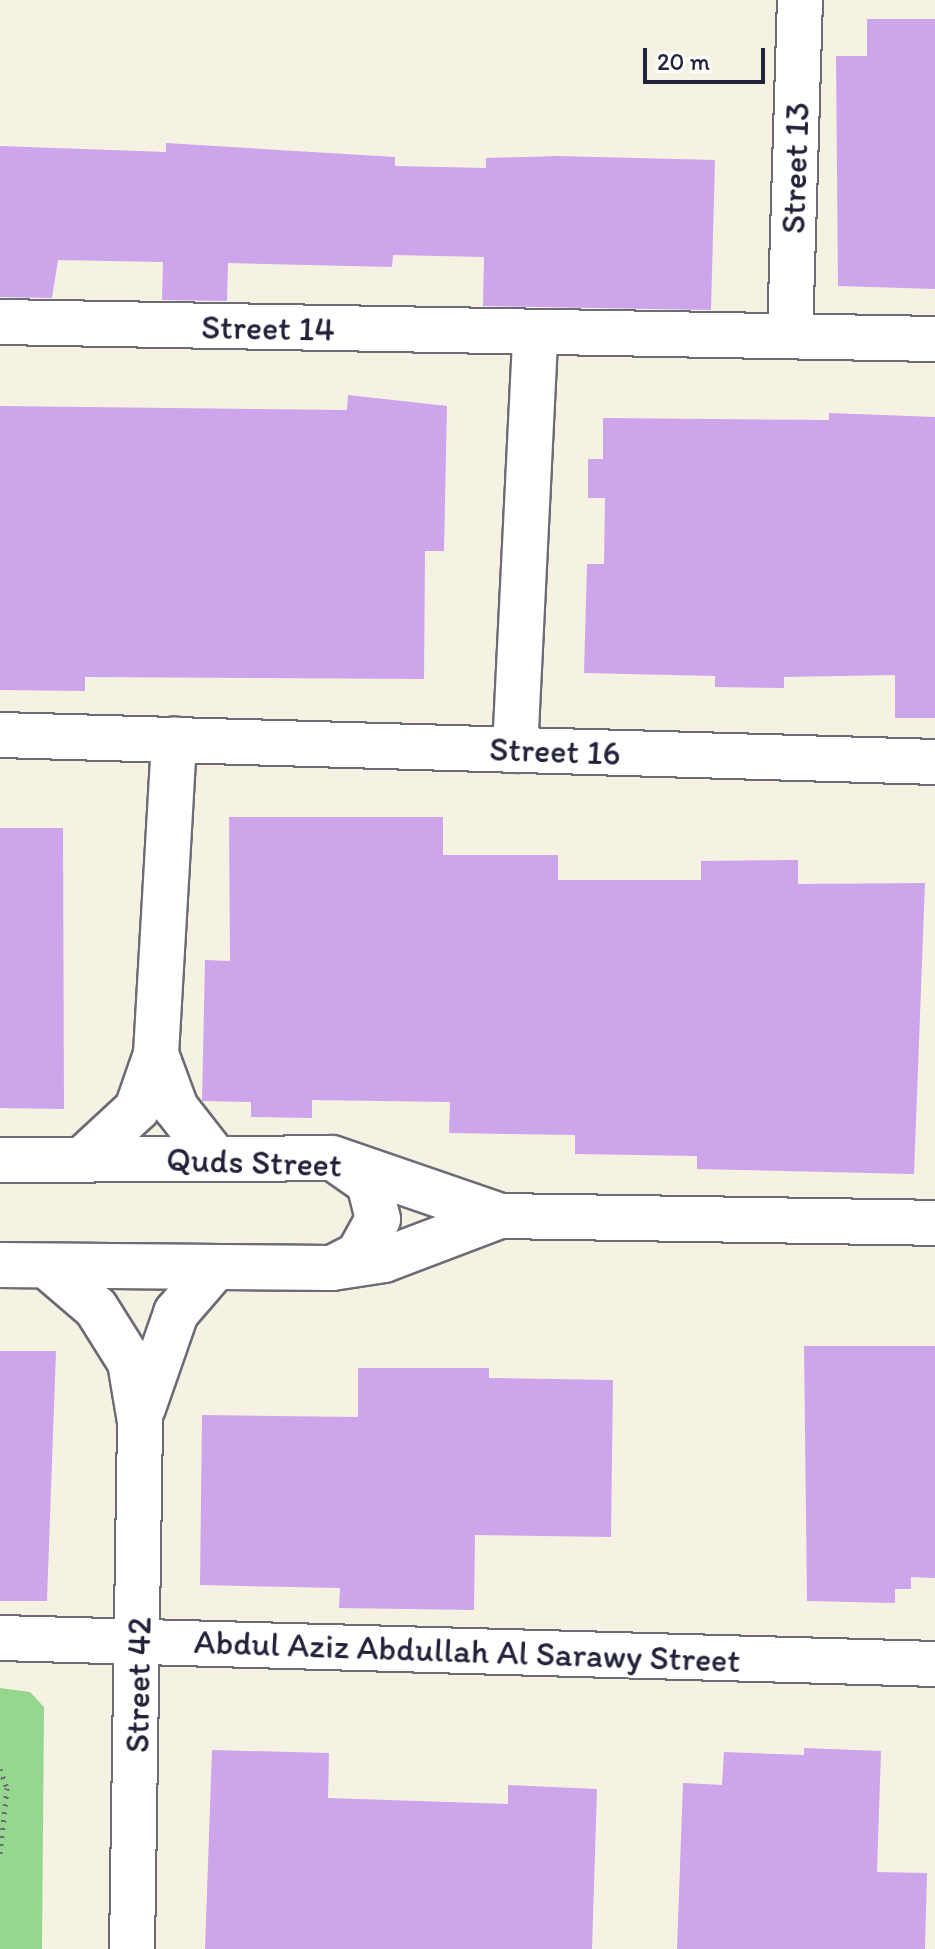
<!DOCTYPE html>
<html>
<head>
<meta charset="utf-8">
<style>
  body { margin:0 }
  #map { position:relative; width:935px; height:1949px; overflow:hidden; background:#f5f2e3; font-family:Itim,sans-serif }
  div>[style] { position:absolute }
  .green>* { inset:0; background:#96d78f }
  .building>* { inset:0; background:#cda5eb }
  .path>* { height:5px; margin-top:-2.5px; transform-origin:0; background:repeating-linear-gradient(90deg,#6c6b76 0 2px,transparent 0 8px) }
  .roads { filter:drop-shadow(2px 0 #6c6b76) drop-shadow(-2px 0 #6c6b76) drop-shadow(0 2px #6c6b76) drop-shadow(0 -2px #6c6b76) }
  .minor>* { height:44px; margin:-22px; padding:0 22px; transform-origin:22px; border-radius:22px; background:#fff }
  span { translate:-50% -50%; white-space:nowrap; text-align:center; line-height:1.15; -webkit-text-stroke:6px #fff; paint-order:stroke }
  .street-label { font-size:34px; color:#22223b }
  .scale { position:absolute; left:643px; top:48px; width:122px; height:36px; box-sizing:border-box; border:4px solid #22223b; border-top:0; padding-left:10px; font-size:24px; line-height:28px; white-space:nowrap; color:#22223b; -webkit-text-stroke:6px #fff; paint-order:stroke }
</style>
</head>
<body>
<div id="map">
  <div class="green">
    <div style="clip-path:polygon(0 1688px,30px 1692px,44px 1707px,42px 1949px,0 1949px)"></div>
  </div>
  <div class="building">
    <div style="clip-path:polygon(867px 19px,935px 19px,935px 289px,838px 286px,836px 56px,867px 56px)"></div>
    <div style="clip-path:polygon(166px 143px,395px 157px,395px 166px,486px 168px,486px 158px,558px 156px,715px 160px,711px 310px,483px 306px,484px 257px,393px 255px,392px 267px,228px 263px,227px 301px,162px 300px,163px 262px,58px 260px,52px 298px,0 297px,0 146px,166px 152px)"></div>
    <div style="clip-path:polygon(348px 395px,447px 406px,444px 551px,425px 551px,424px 679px,85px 677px,85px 691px,0 690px,0 406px,347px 410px)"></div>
    <div style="clip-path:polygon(829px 413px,935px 417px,935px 718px,895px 718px,895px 675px,784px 677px,784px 688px,715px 687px,715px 676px,584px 673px,587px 564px,604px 564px,605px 498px,588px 498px,588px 459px,603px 459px,603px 418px,829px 420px)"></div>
    <div style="clip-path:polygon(229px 817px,443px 817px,443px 855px,558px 855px,558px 880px,701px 880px,701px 861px,798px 860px,798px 884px,925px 883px,914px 1174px,697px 1169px,697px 1156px,575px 1154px,575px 1135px,449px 1133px,450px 1102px,312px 1100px,312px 1118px,251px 1117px,251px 1102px,202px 1101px,205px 960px,230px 961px)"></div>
    <div style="clip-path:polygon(0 828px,63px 828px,64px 1109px,0 1108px)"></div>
    <div style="clip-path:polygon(804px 1346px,935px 1346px,935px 1578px,911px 1577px,911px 1589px,895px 1589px,895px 1603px,807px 1601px)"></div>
    <div style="clip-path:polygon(0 1351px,56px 1351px,47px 1601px,0 1601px)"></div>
    <div style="clip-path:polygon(358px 1368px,489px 1368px,489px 1378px,613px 1380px,611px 1537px,475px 1535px,474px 1610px,339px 1608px,340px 1588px,200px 1585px,202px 1415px,358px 1417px)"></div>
    <div style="clip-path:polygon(804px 1748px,881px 1751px,877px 1872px,927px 1873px,925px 1949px,677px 1949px,683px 1783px,722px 1785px,724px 1752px,804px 1755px)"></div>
    <div style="clip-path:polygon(212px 1750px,329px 1753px,328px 1798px,508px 1804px,508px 1785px,597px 1789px,592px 1949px,205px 1949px)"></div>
  </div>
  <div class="path">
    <div style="left:0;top:1769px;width:20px;rotate:70deg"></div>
    <div style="left:7px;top:1788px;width:67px;rotate:96deg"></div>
  </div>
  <div class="roads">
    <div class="minor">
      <div style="left:0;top:322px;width:935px;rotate:1.04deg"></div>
      <div style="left:790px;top:335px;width:335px;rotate:-88.3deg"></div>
      <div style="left:0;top:735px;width:935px;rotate:1.65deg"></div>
      <div style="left:515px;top:750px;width:416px;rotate:-87.2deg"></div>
      <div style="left:156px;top:1054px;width:58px;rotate:69.7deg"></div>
      <div style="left:176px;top:1108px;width:63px;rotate:52deg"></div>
      <div style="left:83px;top:1159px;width:74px;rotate:-42.8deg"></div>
      <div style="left:137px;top:1109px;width:58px;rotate:-70.9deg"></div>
      <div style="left:156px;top:1054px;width:315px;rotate:-86.7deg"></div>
      <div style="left:0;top:1160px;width:332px;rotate:-0.3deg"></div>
      <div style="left:332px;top:1158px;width:178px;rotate:19deg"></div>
      <div style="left:500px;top:1216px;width:435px;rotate:0.9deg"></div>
      <div style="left:0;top:1265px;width:332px;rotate:0.5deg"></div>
      <div style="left:332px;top:1268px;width:53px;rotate:-8.7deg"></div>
      <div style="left:384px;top:1260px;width:124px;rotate:-20.8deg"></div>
      <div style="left:48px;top:1267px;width:63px;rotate:40.5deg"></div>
      <div style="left:96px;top:1308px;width:64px;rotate:57.8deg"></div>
      <div style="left:130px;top:1362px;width:61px;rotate:80.5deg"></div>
      <div style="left:140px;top:1422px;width:527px;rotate:90.87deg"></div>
      <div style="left:332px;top:1268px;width:29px;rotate:-27deg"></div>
      <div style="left:358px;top:1255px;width:41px;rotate:-60.9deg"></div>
      <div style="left:378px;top:1219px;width:37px;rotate:-104deg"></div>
      <div style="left:369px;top:1183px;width:38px;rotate:-145deg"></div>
      <div style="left:143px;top:1408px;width:101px;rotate:-70.8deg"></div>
      <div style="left:176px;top:1313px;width:58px;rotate:-49.2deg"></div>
      <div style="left:0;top:1638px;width:935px;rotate:1.59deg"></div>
    </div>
  </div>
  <div class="street-label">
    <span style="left:795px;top:168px;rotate:-88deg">Street 13</span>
    <span style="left:268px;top:328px;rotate:1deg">Street 14</span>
    <span style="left:555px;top:751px;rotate:2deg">Street 16</span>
    <span style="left:254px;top:1162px;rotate:2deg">Quds Street</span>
    <span style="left:467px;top:1651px;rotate:2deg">Abdul Aziz Abdullah Al Sarawy Street</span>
    <span style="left:138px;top:1685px;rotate:-89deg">Street 42</span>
  </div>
  <div class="scale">20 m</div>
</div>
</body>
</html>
